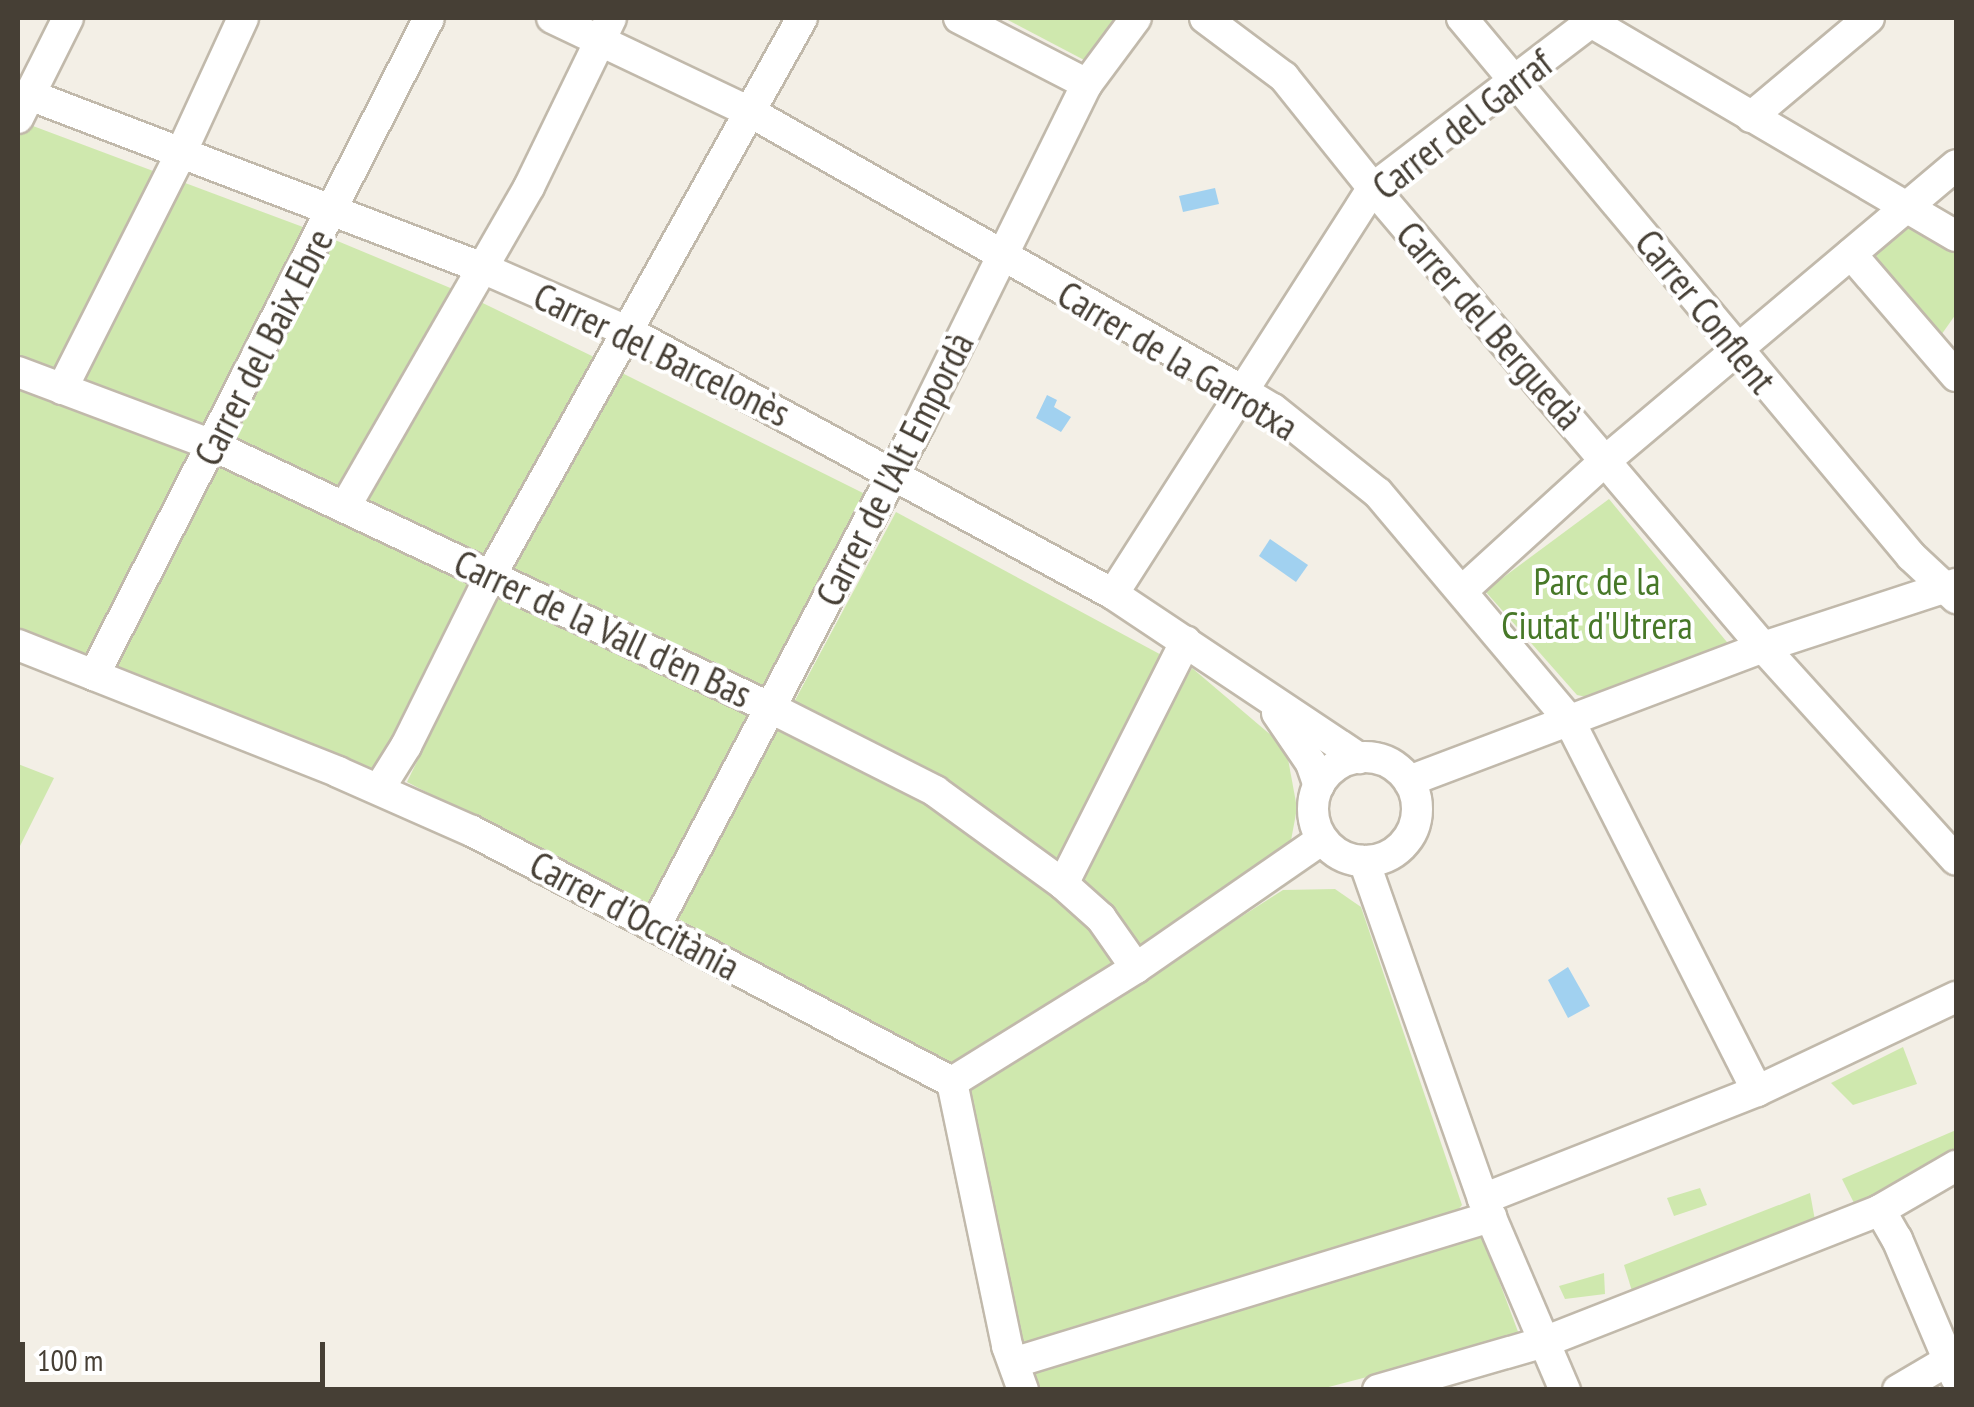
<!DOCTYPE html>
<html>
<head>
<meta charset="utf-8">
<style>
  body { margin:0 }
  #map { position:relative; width:1974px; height:1407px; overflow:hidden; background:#f3efe6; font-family:"PT Sans Narrow",sans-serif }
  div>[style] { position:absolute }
  .green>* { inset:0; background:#cfe8ae }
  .water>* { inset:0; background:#a1d1f0 }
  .roads { filter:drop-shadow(2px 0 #c1b9ab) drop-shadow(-2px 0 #c1b9ab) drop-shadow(0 2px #c1b9ab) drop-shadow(0 -2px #c1b9ab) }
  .minor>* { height:30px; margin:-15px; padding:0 15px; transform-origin:15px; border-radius:15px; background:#fff }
  .minor>.ring { margin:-15px; padding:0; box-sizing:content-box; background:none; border:30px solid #fff; border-radius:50% }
  span { translate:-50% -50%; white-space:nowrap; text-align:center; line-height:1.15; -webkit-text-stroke:8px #fff; paint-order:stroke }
  .street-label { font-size:38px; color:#463f35 }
  .park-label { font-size:38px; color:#477828 }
  .frame { position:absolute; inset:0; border:20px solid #463f35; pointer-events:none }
  .scale { position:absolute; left:20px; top:1342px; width:305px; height:45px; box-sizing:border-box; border:5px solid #463f35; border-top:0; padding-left:12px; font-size:30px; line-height:35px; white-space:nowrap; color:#463f35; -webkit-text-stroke:8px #fff; paint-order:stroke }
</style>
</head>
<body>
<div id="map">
  <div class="green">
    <div style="clip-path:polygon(1004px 18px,1116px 18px,1086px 61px)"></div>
    <div style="clip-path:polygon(25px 123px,311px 230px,460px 292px,594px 357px,487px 559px,381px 775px,18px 631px,18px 137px)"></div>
    <div style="clip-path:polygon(1911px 223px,1956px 246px,1956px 314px,1939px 338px,1881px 269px,1876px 255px)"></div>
    <div style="clip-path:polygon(620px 372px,871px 497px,768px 695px,510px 569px)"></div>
    <div style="clip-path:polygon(1609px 499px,1731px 647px,1595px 699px,1577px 695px,1485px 591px)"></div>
    <div style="clip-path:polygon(896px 512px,1167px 658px,1060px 870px,793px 704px)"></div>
    <div style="clip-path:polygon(499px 594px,756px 716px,651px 909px,407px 782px)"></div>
    <div style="clip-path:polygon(1192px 668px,1286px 748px,1297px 808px,1290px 846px,1139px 954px,1071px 882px)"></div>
    <div style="clip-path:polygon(778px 723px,930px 805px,1056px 891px,1120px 963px,952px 1069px,675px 917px)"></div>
    <div style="clip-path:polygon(18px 764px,54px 778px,18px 850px)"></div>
    <div style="clip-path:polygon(1335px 889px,1361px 907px,1462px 1205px,1450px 1219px,1023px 1347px,969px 1091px,1283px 890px)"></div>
    <div style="clip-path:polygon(1903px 1047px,1917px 1084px,1853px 1105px,1831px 1083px)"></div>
    <div style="clip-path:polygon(1956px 1130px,1956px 1150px,1855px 1205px,1842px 1179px)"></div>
    <div style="clip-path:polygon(1700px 1188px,1707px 1205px,1674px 1216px,1667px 1198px)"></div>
    <div style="clip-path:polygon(1810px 1193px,1815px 1220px,1632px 1291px,1624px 1265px)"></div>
    <div style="clip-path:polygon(1480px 1230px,1520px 1337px,1321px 1389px,1030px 1389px,1024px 1368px)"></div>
    <div style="clip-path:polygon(1604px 1273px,1605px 1294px,1565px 1299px,1559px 1286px)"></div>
  </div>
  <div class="water">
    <div style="clip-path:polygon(1215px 188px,1219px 204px,1183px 212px,1179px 196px)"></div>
    <div style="clip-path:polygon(1047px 395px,1057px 400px,1054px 407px,1071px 417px,1061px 432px,1036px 418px)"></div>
    <div style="clip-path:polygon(1270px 539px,1308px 565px,1296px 582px,1259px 556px)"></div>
    <div style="clip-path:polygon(1568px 967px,1590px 1006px,1568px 1018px,1548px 980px)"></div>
  </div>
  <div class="roads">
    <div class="minor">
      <div style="left:552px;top:18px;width:221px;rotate:25.4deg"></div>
      <div style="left:752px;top:113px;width:562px;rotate:29.53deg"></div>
      <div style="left:1241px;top:390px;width:37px;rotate:31deg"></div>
      <div style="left:1273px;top:409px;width:134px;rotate:38.7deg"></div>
      <div style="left:1378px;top:493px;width:297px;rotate:49.9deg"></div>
      <div style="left:1569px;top:720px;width:416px;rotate:63.1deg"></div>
      <div style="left:959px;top:18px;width:144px;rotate:27.3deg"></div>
      <div style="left:1205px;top:18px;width:99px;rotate:36.8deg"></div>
      <div style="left:1284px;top:77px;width:142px;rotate:51.3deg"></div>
      <div style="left:1373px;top:188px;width:602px;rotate:49.65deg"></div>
      <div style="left:1763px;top:647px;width:287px;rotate:47.8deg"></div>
      <div style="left:1462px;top:18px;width:701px;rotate:50.15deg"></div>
      <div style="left:1911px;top:556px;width:62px;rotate:43deg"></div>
      <div style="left:1591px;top:22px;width:423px;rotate:30.4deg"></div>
      <div style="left:27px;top:94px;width:485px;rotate:20.9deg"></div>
      <div style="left:480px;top:267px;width:163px;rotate:23.6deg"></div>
      <div style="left:629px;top:332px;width:550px;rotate:28.43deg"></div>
      <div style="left:1113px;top:594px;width:296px;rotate:33.7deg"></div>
      <div style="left:1751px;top:117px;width:154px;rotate:-40deg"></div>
      <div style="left:18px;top:118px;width:112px;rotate:-63.4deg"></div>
      <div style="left:1851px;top:254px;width:161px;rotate:49.3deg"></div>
      <div style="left:18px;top:372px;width:207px;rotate:20.6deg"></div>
      <div style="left:212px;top:445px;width:618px;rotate:25.2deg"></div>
      <div style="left:771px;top:708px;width:184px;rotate:26.8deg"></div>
      <div style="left:935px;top:791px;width:158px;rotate:36deg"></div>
      <div style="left:1063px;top:884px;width:51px;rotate:41.8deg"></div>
      <div style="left:1101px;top:918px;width:61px;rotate:55deg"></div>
      <div style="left:62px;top:389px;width:264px;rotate:-63.2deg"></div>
      <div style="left:181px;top:153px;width:149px;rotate:-65.3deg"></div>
      <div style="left:345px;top:507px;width:369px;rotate:-60.1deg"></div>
      <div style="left:529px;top:187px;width:188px;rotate:-64.1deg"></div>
      <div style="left:1462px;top:591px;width:193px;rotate:-42.3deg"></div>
      <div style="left:1605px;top:461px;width:459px;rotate:-40.1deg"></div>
      <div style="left:1113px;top:594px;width:482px;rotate:-57.4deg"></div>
      <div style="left:1373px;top:188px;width:280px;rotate:-37.3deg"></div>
      <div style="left:18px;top:645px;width:344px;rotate:21.6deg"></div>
      <div style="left:338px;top:772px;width:146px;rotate:23.8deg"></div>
      <div style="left:472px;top:831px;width:542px;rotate:27.61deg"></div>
      <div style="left:952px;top:1082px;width:270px;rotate:78.2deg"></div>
      <div style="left:1007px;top:1346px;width:47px;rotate:70deg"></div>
      <div style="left:94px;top:675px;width:737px;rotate:-62.98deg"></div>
      <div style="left:1277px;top:713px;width:60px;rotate:55.8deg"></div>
      <div style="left:1311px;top:763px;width:24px;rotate:71deg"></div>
      <div class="ring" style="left:1313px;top:757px;width:74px;height:74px"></div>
      <div style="left:1409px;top:781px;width:379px;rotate:-20.7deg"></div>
      <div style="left:1763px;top:647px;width:203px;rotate:-18.1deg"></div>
      <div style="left:379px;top:789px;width:51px;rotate:-57.9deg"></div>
      <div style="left:406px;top:746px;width:191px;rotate:-63.6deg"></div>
      <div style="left:491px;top:575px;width:638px;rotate:-60.82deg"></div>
      <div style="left:1364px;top:861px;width:358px;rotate:70.6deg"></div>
      <div style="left:1483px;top:1199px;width:208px;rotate:66.8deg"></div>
      <div style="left:1063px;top:884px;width:272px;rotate:-63.2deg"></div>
      <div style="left:656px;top:925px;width:565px;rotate:-62.26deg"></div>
      <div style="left:919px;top:425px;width:380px;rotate:-63.8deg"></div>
      <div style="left:1087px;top:84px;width:82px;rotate:-53.4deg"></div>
      <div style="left:952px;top:1082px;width:216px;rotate:-31.8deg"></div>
      <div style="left:1136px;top:968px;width:226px;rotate:-34.7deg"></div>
      <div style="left:1483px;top:1199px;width:295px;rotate:-21.5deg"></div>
      <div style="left:1757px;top:1091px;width:220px;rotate:-25.3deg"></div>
      <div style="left:1880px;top:1210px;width:34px;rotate:60deg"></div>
      <div style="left:1897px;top:1239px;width:151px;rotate:67deg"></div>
      <div style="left:1016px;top:1362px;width:497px;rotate:-17deg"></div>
      <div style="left:1378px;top:1390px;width:173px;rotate:-16.1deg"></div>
      <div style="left:1544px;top:1342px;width:361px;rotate:-21.4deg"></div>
      <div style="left:1880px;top:1210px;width:88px;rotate:-30.1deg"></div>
      <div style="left:1898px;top:1390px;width:67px;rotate:-30.4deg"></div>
    </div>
  </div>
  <div class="street-label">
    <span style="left:1462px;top:124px;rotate:-38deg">Carrer del Garraf</span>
    <span style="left:1706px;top:311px;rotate:51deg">Carrer Conflent</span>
    <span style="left:1490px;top:325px;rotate:49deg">Carrer del Berguedà</span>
    <span style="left:263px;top:347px;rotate:-63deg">Carrer del Baix Ebre</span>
    <span style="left:662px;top:354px;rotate:26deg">Carrer del Barcelonès</span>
    <span style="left:1178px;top:360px;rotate:31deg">Carrer de la Garrotxa</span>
    <span style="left:894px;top:469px;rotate:-63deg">Carrer de l'Alt Empordà</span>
    <span style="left:603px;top:628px;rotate:25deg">Carrer de la Vall d'en Bas</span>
    <span style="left:635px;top:915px;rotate:28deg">Carrer d'Occitània</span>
  </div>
  <div class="park-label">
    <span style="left:1597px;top:603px">Parc de la<br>Ciutat d'Utrera</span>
  </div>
  <div class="frame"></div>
  <div class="scale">100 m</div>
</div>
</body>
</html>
